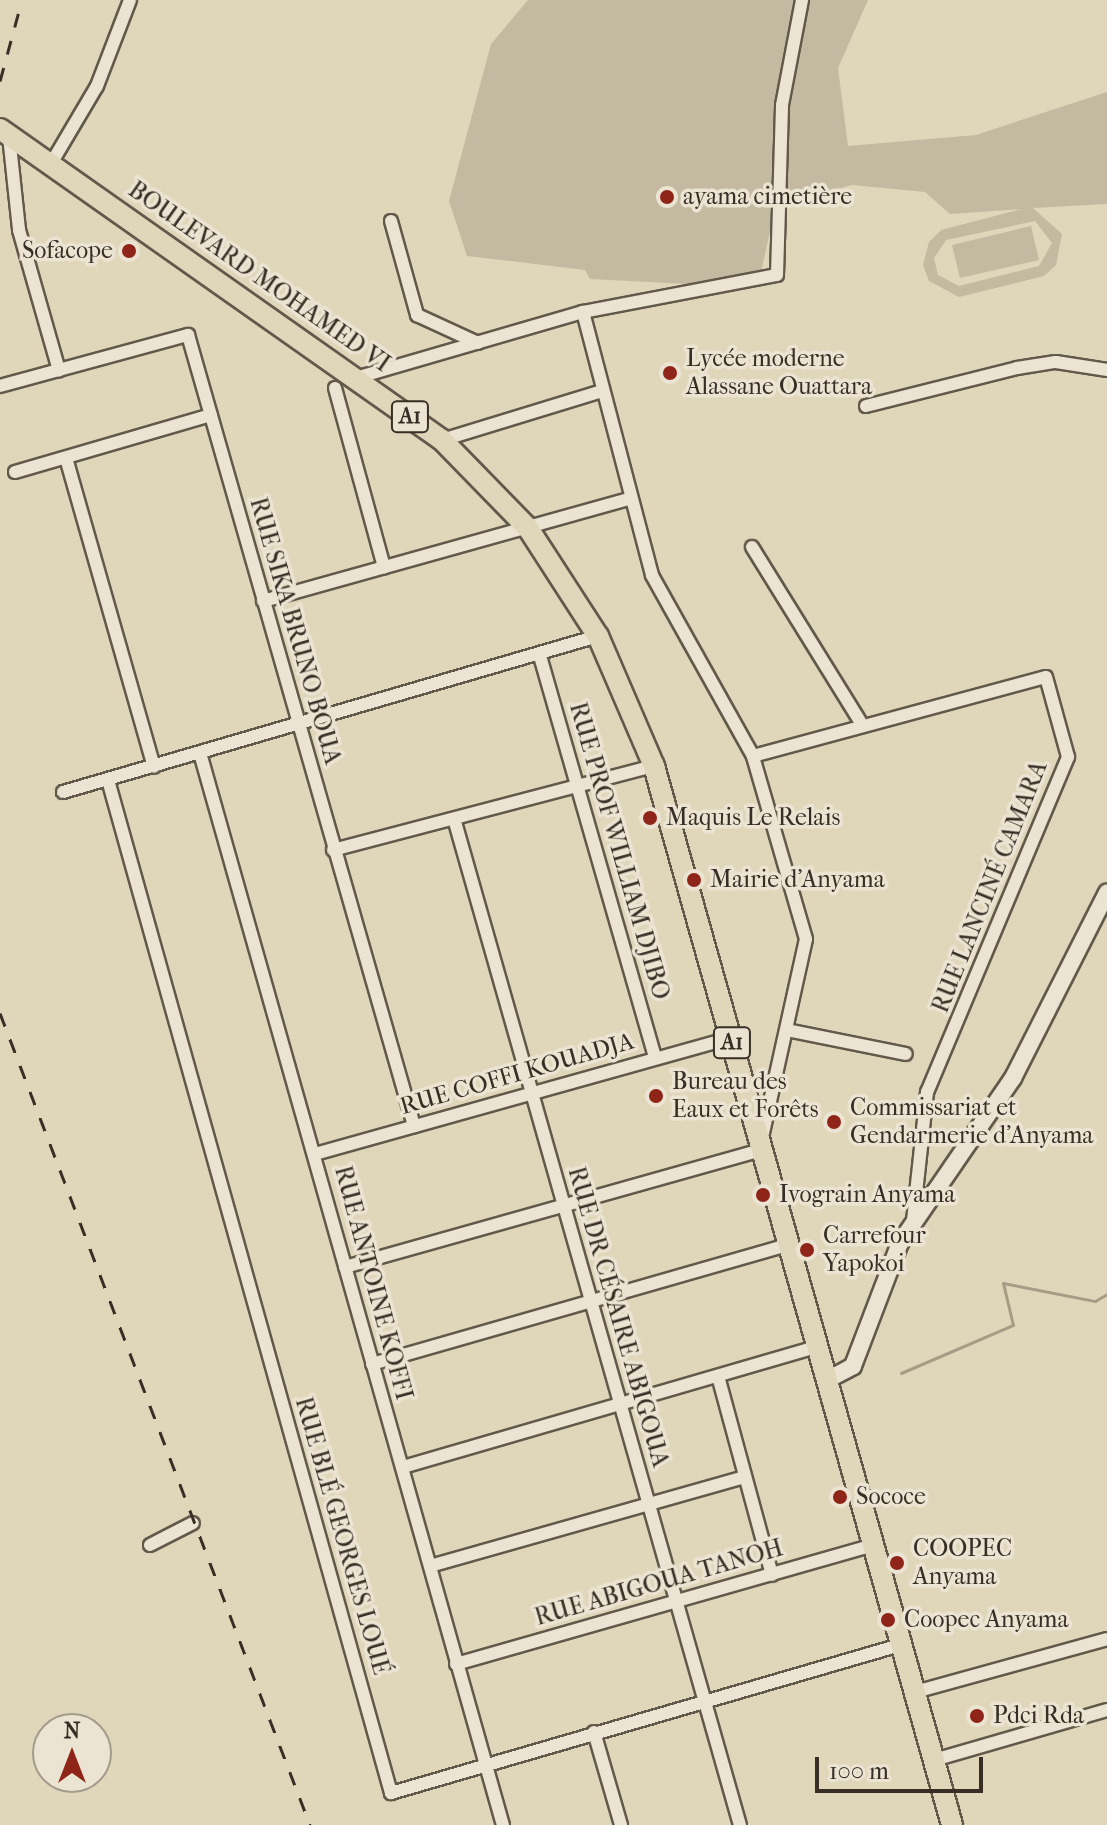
<!DOCTYPE html>
<html>
<head>
<meta charset="utf-8">
<style>
  body { margin:0 }
  #map { position:relative; width:1107px; height:1825px; overflow:hidden; background:#e0d6ba; font-family:"IM FELL French Canon",serif }
  div>[style] { position:absolute }
  .green>* { inset:0; background:#c3baa1 }
  .stream>* { height:3px; margin:-1.5px; padding:0 1.5px; transform-origin:1.5px; border-radius:1.5px; background:#a79d87 }
  .roads { filter:drop-shadow(2px 0 #61594a) drop-shadow(-2px 0 #61594a) drop-shadow(0 2px #61594a) drop-shadow(0 -2px #61594a) }
  .minor>* { height:12px; margin:-6px; padding:0 6px; transform-origin:6px; border-radius:6px; background:#ebe4d2 }
  .tertiary>* { height:16px; margin:-8px; padding:0 8px; transform-origin:8px; border-radius:8px; background:#ebe4d2 }
  .primary>* { height:20px; margin:-10px; padding:0 10px; transform-origin:10px; border-radius:10px; background:#e0d6ba }
  .rail>* { height:3px; margin-top:-1.5px; transform-origin:0; background:repeating-linear-gradient(90deg,#372f25 0 14px,transparent 0 28px) }
  .dots>* { width:22px; height:22px; translate:-50% -50%; box-sizing:border-box; border:4px solid #ebe4d2; border-radius:50% }
  span { translate:-50% -50%; white-space:nowrap; text-align:center; line-height:1.15; -webkit-text-stroke:7px #ebe4d2; paint-order:stroke }
  .shield-label span { padding:2px 6px; background:#ebe4d2; border:2px solid; border-radius:6px; -webkit-text-stroke-width:0 }
  .shield-label { font-size:22px; color:#372f25; font-weight:700 }
  .poi-label { font-size:24px; color:#372f25 }
  .left { translate:0 -50%; text-align:left }
  .right { translate:-100% -50%; text-align:right }
  .street-label { font-size:24px; color:#372f25 }
  .north { position:absolute; left:32px; top:1713px; width:80px; height:80px; box-sizing:border-box; background:#ebe4d2; border:2px solid #a39c8d; border-radius:50%; rotate:0deg; font-size:22px; font-weight:700; line-height:32px; text-align:center; color:#372f25 }
  .north::after { content:''; display:block; margin:auto; width:28px; height:36px; background:#8f2418; clip-path:polygon(50% 0,100% 100%,50% 72%,0 100%) }
  .scale { position:absolute; left:815px; top:1757px; width:168px; height:36px; box-sizing:border-box; border:4px solid #372f25; border-top:0; padding-left:10px; font-size:24px; line-height:28px; white-space:nowrap; color:#372f25; -webkit-text-stroke:6px #ebe4d2; paint-order:stroke }
</style>
</head>
<body>
<div id="map">
  <div class="green">
    <div style="clip-path:polygon(evenodd,528px 0,868px 0,838px 68px,848px 146px,976px 135px,1107px 92px,1107px 204px,1033px 208px,1062px 234px,1056px 265px,1044px 276px,959px 297px,929px 281px,923px 265px,929px 242px,941px 230px,1022px 209px,950px 214px,925px 192px,852px 185px,776px 205px,761px 272px,707px 285px,590px 279px,585px 270px,467px 256px,449px 201px,491px 44px,528px 0,1035px 221px,1052px 243px,1039px 266px,959px 286px,938px 275px,934px 258px,946px 240px,1035px 221px)"></div>
    <div style="clip-path:polygon(1031px 226px,1039px 260px,960px 278px,952px 245px)"></div>
  </div>
  <div class="stream">
    <div style="left:901px;top:1373px;width:122px;rotate:-23.2deg"></div>
    <div style="left:1013px;top:1325px;width:43px;rotate:-103.4deg"></div>
    <div style="left:1003px;top:1283px;width:94px;rotate:11.1deg"></div>
    <div style="left:1095px;top:1301px;width:14px;rotate:-30deg"></div>
  </div>
  <div class="roads">
    <div class="minor">
      <div style="left:9px;top:136px;width:95px;rotate:83.9deg"></div>
      <div style="left:19px;top:230px;width:146px;rotate:74.1deg"></div>
      <div style="left:52px;top:162px;width:88px;rotate:-59.4deg"></div>
      <div style="left:97px;top:86px;width:92px;rotate:-69deg"></div>
      <div style="left:391px;top:221px;width:98px;rotate:74.5deg"></div>
      <div style="left:417px;top:315px;width:67px;rotate:24.7deg"></div>
      <div style="left:359px;top:377px;width:233px;rotate:-16.2deg"></div>
      <div style="left:583px;top:312px;width:197px;rotate:-10.8deg"></div>
      <div style="left:777px;top:275px;width:170px;rotate:-88.3deg"></div>
      <div style="left:782px;top:105px;width:107px;rotate:-79.2deg"></div>
      <div style="left:0;top:386px;width:195px;rotate:-15.2deg"></div>
      <div style="left:188px;top:335px;width:823px;rotate:74.05deg"></div>
      <div style="left:335px;top:388px;width:186px;rotate:74.7deg"></div>
      <div style="left:866px;top:406px;width:156px;rotate:-14.1deg"></div>
      <div style="left:1017px;top:368px;width:39px;rotate:-9deg"></div>
      <div style="left:1056px;top:362px;width:52px;rotate:8.9deg"></div>
      <div style="left:442px;top:440px;width:164px;rotate:-17deg"></div>
      <div style="left:66px;top:458px;width:321px;rotate:74.1deg"></div>
      <div style="left:15px;top:472px;width:204px;rotate:-16.2deg"></div>
      <div style="left:752px;top:547px;width:205px;rotate:58.2deg"></div>
      <div style="left:263px;top:601px;width:380px;rotate:-15.6deg"></div>
      <div style="left:540px;top:656px;width:418px;rotate:74deg"></div>
      <div style="left:200px;top:753px;width:1114px;rotate:74.22deg"></div>
      <div style="left:753px;top:756px;width:303px;rotate:-15.1deg"></div>
      <div style="left:1046px;top:677px;width:83px;rotate:74.6deg"></div>
      <div style="left:1068px;top:757px;width:363px;rotate:112.8deg"></div>
      <div style="left:927px;top:1092px;width:130px;rotate:96.2deg"></div>
      <div style="left:108px;top:780px;width:1052px;rotate:74.39deg"></div>
      <div style="left:391px;top:1793px;width:530px;rotate:-16.21deg"></div>
      <div style="left:63px;top:792px;width:557px;rotate:-16.26deg"></div>
      <div style="left:455px;top:822px;width:1043px;rotate:74.14deg"></div>
      <div style="left:333px;top:850px;width:332px;rotate:-14.7deg"></div>
      <div style="left:787px;top:1030px;width:121px;rotate:11.4deg"></div>
      <div style="left:315px;top:1154px;width:432px;rotate:-15.6deg"></div>
      <div style="left:345px;top:1267px;width:430px;rotate:-15.7deg"></div>
      <div style="left:759px;top:1151px;width:217px;rotate:-77.5deg"></div>
      <div style="left:806px;top:939px;width:191px;rotate:-106.2deg"></div>
      <div style="left:753px;top:756px;width:207px;rotate:-119.2deg"></div>
      <div style="left:652px;top:575px;width:272px;rotate:-104.7deg"></div>
      <div style="left:372px;top:1364px;width:432px;rotate:-16deg"></div>
      <div style="left:718px;top:1376px;width:206px;rotate:74.8deg"></div>
      <div style="left:403px;top:1467px;width:431px;rotate:-16.2deg"></div>
      <div style="left:150px;top:1545px;width:48px;rotate:-27.1deg"></div>
      <div style="left:430px;top:1566px;width:326px;rotate:-15.8deg"></div>
      <div style="left:456px;top:1664px;width:436px;rotate:-15.9deg"></div>
      <div style="left:915px;top:1692px;width:199px;rotate:-15.4deg"></div>
      <div style="left:594px;top:1732px;width:97px;rotate:73.8deg"></div>
      <div style="left:934px;top:1760px;width:180px;rotate:-16.1deg"></div>
    </div>
    <div class="tertiary">
      <div style="left:829px;top:1379px;width:27px;rotate:-28deg"></div>
      <div style="left:853px;top:1366px;width:132px;rotate:-69.1deg"></div>
      <div style="left:900px;top:1243px;width:200px;rotate:-55.6deg"></div>
      <div style="left:1013px;top:1078px;width:208px;rotate:-63.1deg"></div>
    </div>
    <div class="primary">
      <div style="left:0;top:129px;width:540px;rotate:35.13deg"></div>
      <div style="left:442px;top:440px;width:123px;rotate:45.7deg"></div>
      <div style="left:528px;top:528px;width:129px;rotate:57.1deg"></div>
      <div style="left:598px;top:636px;width:142px;rotate:66.7deg"></div>
      <div style="left:654px;top:766px;width:1100px;rotate:74.28deg"></div>
    </div>
  </div>
  <div class="rail">
    <div style="left:0;top:81px;width:84px;rotate:-74.8deg"></div>
    <div style="left:0;top:1013px;width:869px;rotate:69.1deg"></div>
  </div>
  <div class="dots">
    <div style="left:667px;top:197px;background:#8f2418"></div>
    <div style="left:129px;top:251px;background:#8f2418"></div>
    <div style="left:670px;top:373px;background:#8f2418"></div>
    <div style="left:650px;top:818px;background:#8f2418"></div>
    <div style="left:694px;top:880px;background:#8f2418"></div>
    <div style="left:656px;top:1096px;background:#8f2418"></div>
    <div style="left:834px;top:1122px;background:#8f2418"></div>
    <div style="left:763px;top:1195px;background:#8f2418"></div>
    <div style="left:807px;top:1250px;background:#8f2418"></div>
    <div style="left:840px;top:1497px;background:#8f2418"></div>
    <div style="left:897px;top:1563px;background:#8f2418"></div>
    <div style="left:888px;top:1620px;background:#8f2418"></div>
    <div style="left:977px;top:1716px;background:#8f2418"></div>
  </div>
  <div class="shield-label">
    <span style="left:410px;top:417px">A1</span>
    <span style="left:732px;top:1043px">A1</span>
  </div>
  <div class="poi-label">
    <span class="left" style="left:683px;top:197px">ayama cimetière</span>
    <span class="right" style="left:113px;top:251px">Sofacope</span>
    <span class="left" style="left:686px;top:373px">Lycée moderne<br>Alassane Ouattara</span>
    <span class="left" style="left:666px;top:818px">Maquis Le Relais</span>
    <span class="left" style="left:710px;top:880px">Mairie d'Anyama</span>
    <span class="left" style="left:672px;top:1096px">Bureau des<br>Eaux et Forêts</span>
    <span class="left" style="left:850px;top:1122px">Commissariat et<br>Gendarmerie d'Anyama</span>
    <span class="left" style="left:779px;top:1195px">Ivograin Anyama</span>
    <span class="left" style="left:823px;top:1250px">Carrefour<br>Yapokoi</span>
    <span class="left" style="left:856px;top:1497px">Sococe</span>
    <span class="left" style="left:913px;top:1563px">COOPEC<br>Anyama</span>
    <span class="left" style="left:904px;top:1620px">Coopec Anyama</span>
    <span class="left" style="left:993px;top:1716px">Pdci Rda</span>
  </div>
  <div class="street-label">
    <span style="left:259px;top:277px;rotate:35deg">BOULEVARD MOHAMED VI</span>
    <span style="left:295px;top:631px;rotate:74deg">RUE SIKA BRUNO BOUA</span>
    <span style="left:619px;top:851px;rotate:74deg">RUE PROF WILLIAM DJIBO</span>
    <span style="left:990px;top:887px;rotate:-68deg">RUE LANCINÉ CAMARA</span>
    <span style="left:517px;top:1074px;rotate:-16deg">RUE COFFI KOUADJA</span>
    <span style="left:373px;top:1283px;rotate:75deg">RUE ANTOINE KOFFI</span>
    <span style="left:618px;top:1317px;rotate:74deg">RUE DR CÉSAIRE ABIGOUA</span>
    <span style="left:342px;top:1536px;rotate:74deg">RUE BLÉ GEORGES LOUÉ</span>
    <span style="left:659px;top:1583px;rotate:-16deg">RUE ABIGOUA TANOH</span>
  </div>
  <div class="north">N</div>
  <div class="scale">100 m</div>
</div>
</body>
</html>
